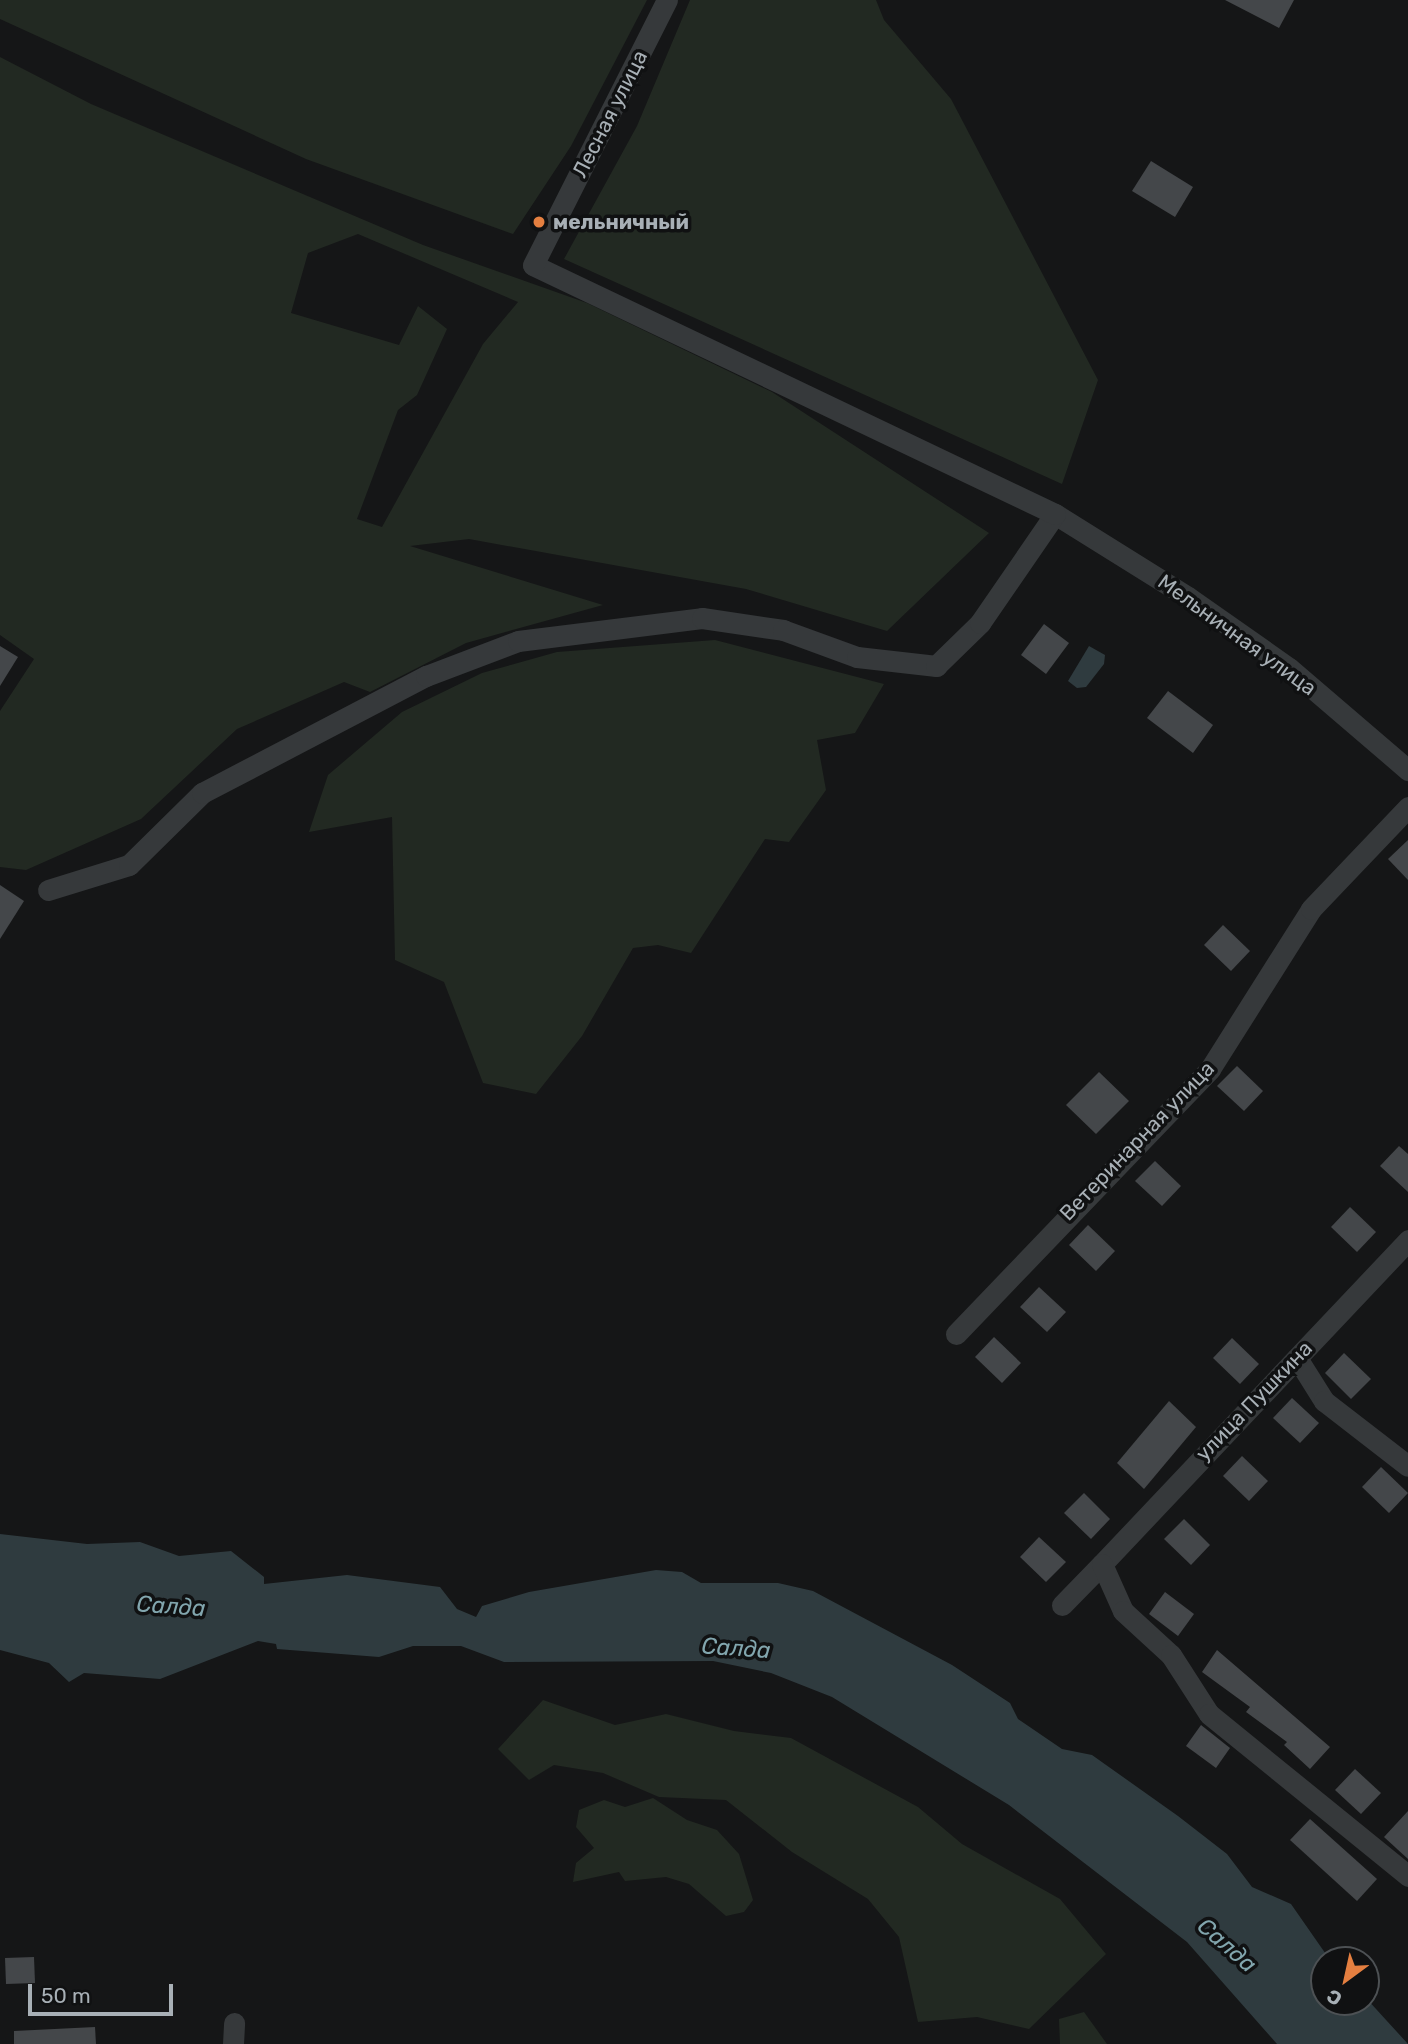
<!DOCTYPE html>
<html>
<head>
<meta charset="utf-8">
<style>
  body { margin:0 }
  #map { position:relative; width:1408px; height:2044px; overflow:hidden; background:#151617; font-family:Rubik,sans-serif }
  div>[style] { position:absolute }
  .green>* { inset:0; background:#222922 }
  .water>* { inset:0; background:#2f3b3f }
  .building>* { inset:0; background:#44474a }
  .minor>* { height:21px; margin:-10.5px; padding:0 10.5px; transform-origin:10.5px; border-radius:10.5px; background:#36393b }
  .dots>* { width:19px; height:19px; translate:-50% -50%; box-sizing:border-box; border:4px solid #101112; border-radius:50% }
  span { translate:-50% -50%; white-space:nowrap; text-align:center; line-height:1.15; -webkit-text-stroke:7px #101112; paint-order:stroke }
  .street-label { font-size:21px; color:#a8b0b6 }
  .poi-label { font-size:21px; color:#a8b0b6; font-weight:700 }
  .left { translate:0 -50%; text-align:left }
  .water-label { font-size:23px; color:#82a6ae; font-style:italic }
  .north { position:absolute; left:1310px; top:1946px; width:70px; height:70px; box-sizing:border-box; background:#101112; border:2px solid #4d5154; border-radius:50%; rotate:213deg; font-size:19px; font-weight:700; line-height:28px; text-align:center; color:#a8b0b6 }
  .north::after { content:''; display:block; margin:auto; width:24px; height:32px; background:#e47f40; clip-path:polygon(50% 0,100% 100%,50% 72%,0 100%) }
  .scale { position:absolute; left:28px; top:1984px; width:145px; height:32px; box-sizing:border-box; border:4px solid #a8b0b6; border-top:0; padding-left:9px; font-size:21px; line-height:24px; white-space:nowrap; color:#a8b0b6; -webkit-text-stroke:5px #101112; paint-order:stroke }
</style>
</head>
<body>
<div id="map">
  <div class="green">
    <div style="clip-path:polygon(0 0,647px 0,571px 146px,513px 234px,306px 159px,0 19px)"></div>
    <div style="clip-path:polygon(690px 0,876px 0,884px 20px,951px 99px,1098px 380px,1062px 484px,564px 259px,637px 126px)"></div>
    <div style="clip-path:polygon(evenodd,0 57px,91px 104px,423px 245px,587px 303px,772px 392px,989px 533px,887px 631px,746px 589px,469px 539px,410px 546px,603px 605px,466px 643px,370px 692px,344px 682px,237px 729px,141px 819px,26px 870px,0 867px,0 711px,34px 659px,0 635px,0 57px,358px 234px,518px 302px,483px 344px,382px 527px,357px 519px,398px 410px,417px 395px,447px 329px,418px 306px,399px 345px,291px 313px,308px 253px,358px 234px)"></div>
    <div style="clip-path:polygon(715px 640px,884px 684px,855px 733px,817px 740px,826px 790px,789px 842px,765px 839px,691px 953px,658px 945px,633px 948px,582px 1036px,536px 1094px,483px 1083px,444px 982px,395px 960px,392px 817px,309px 832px,328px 775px,402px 712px,482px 673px,557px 652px)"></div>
    <div style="clip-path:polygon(543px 1700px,615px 1725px,666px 1714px,734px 1731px,791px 1738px,918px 1807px,962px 1844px,1060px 1899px,1106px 1954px,1029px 2029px,977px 2017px,918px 2022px,899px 1937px,868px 1899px,792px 1852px,726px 1800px,659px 1797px,603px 1773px,554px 1765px,529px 1780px,498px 1749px)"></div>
    <div style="clip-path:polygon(653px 1798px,687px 1820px,717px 1830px,739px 1854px,753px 1900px,744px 1912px,726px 1916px,689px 1884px,666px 1877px,625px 1881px,619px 1872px,573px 1882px,576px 1863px,594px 1848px,576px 1827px,579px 1810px,604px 1800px,625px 1807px)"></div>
    <div style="clip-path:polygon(1084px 2012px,1107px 2044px,1060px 2044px,1059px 2019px)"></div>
  </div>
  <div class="water">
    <div style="clip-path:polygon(1089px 646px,1105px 655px,1104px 664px,1086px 687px,1077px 688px,1068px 681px)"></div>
    <div style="clip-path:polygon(0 1534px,87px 1544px,140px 1542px,179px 1556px,231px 1551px,264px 1577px,264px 1584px,347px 1575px,440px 1587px,457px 1609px,476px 1617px,482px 1606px,529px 1592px,656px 1570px,682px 1572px,701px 1583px,778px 1583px,813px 1591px,952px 1665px,1010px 1703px,1018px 1719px,1062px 1749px,1092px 1755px,1178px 1816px,1227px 1854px,1252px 1887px,1291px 1904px,1330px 1960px,1324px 1960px,1324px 2002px,1366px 1998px,1408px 2044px,1277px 2044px,1187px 1942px,1009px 1805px,832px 1697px,771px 1673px,713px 1661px,504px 1662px,461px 1646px,413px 1646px,379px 1657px,277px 1649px,276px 1644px,258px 1641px,160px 1679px,84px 1673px,69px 1682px,49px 1663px,0 1650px)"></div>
  </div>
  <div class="building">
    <div style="clip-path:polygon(1225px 0,1294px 0,1279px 28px)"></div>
    <div style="clip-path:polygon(1151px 161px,1193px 187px,1175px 217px,1132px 191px)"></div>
    <div style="clip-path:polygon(1044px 624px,1069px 643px,1046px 674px,1021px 655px)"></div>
    <div style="clip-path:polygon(0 646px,18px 657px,0 686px)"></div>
    <div style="clip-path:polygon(1168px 691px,1213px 725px,1193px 753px,1147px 718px)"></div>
    <div style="clip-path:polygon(1408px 840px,1408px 880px,1388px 859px)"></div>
    <div style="clip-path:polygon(0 885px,24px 901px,0 939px)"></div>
    <div style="clip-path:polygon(1223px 925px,1250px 951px,1231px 971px,1204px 945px)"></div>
    <div style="clip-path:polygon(1237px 1066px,1263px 1091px,1244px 1111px,1217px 1086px)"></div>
    <div style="clip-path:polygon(1099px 1072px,1129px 1101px,1096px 1134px,1066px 1105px)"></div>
    <div style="clip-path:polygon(1399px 1146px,1408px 1154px,1408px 1192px,1380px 1166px)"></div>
    <div style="clip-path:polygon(1155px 1161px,1181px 1186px,1162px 1206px,1135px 1181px)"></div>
    <div style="clip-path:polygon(1350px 1207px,1376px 1232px,1357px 1252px,1331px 1227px)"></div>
    <div style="clip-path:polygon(1088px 1225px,1115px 1251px,1096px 1271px,1069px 1245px)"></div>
    <div style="clip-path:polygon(1039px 1287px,1066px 1312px,1047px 1332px,1020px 1307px)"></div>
    <div style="clip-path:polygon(994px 1337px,1021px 1363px,1002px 1383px,975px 1357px)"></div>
    <div style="clip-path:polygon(1232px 1338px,1259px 1364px,1240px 1384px,1213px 1358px)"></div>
    <div style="clip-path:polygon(1344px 1353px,1371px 1379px,1351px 1399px,1325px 1373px)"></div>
    <div style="clip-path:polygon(1292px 1398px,1319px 1423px,1300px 1443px,1273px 1418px)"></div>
    <div style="clip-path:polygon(1169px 1401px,1196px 1427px,1144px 1489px,1117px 1463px)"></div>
    <div style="clip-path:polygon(1242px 1456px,1268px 1481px,1249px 1501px,1223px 1476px)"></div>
    <div style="clip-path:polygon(1381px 1467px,1408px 1493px,1389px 1513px,1362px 1487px)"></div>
    <div style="clip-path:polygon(1084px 1493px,1110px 1519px,1091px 1539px,1064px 1513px)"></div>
    <div style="clip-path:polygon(1184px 1519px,1210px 1545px,1191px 1565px,1164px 1539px)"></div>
    <div style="clip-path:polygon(1039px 1537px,1066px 1562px,1046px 1582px,1020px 1557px)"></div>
    <div style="clip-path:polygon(1165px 1592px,1194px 1614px,1178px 1636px,1149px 1614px)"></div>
    <div style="clip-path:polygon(1217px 1650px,1330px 1747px,1310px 1769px,1284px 1745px,1287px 1742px,1246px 1712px,1250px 1707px,1202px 1672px)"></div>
    <div style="clip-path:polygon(1201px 1725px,1230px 1748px,1216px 1768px,1186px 1746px)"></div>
    <div style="clip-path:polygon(1355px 1769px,1381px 1793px,1361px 1814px,1335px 1790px)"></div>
    <div style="clip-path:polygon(1408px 1811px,1408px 1859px,1384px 1837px)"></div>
    <div style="clip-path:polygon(1310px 1819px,1377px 1879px,1357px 1901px,1290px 1840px)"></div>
    <div style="clip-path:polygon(34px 1957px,35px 1983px,6px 1984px,5px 1958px)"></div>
    <div style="clip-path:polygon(95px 2027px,96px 2044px,14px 2044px,14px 2031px)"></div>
  </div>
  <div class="minor">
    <div style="left:1055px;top:514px;width:157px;rotate:32deg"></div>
    <div style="left:1188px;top:597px;width:123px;rotate:35.1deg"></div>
    <div style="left:1289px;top:668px;width:157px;rotate:40.6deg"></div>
    <div style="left:48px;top:890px;width:85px;rotate:-17.2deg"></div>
    <div style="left:129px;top:865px;width:103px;rotate:-44.6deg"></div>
    <div style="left:202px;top:793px;width:253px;rotate:-27.6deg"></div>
    <div style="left:426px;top:676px;width:98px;rotate:-20.8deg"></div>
    <div style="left:518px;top:641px;width:185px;rotate:-7.1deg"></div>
    <div style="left:702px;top:618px;width:82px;rotate:8.4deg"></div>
    <div style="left:783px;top:630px;width:79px;rotate:20deg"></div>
    <div style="left:857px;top:657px;width:80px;rotate:6.5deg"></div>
    <div style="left:936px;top:666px;width:62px;rotate:-44.3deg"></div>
    <div style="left:980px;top:623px;width:132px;rotate:-55.5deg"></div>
    <div style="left:1055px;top:514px;width:578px;rotate:-154.5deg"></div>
    <div style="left:533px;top:265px;width:297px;rotate:-63.2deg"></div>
    <div style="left:956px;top:1334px;width:367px;rotate:-46.2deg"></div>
    <div style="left:1210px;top:1069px;width:189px;rotate:-57.7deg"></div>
    <div style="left:1311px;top:909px;width:141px;rotate:-46.4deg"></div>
    <div style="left:1297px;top:1358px;width:51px;rotate:57.9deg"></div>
    <div style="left:1324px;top:1401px;width:106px;rotate:37.7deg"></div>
    <div style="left:1102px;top:1564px;width:446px;rotate:-46.6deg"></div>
    <div style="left:1062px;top:1605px;width:57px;rotate:-45.7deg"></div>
    <div style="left:1102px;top:1564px;width:51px;rotate:65.9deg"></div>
    <div style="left:1123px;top:1611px;width:65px;rotate:42.5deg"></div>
    <div style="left:1171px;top:1655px;width:70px;rotate:57.2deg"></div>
    <div style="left:1209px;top:1714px;width:257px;rotate:39.1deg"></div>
    <div style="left:233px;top:2044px;width:21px;rotate:-87deg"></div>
  </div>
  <div class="dots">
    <div style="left:539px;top:222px;background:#e47f40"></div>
  </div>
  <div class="street-label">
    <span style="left:610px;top:114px;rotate:-63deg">Лесная улица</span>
    <span style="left:1237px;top:635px;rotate:36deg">Мельничная улица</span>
    <span style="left:1137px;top:1141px;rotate:-46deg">Ветеринарная улица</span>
    <span style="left:1254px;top:1401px;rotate:-46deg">улица Пушкина</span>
  </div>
  <div class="poi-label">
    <span class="left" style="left:553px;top:222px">мельничный</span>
  </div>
  <div class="water-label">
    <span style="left:171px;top:1606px;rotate:4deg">Салда</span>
    <span style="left:736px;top:1648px;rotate:4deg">Салда</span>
    <span style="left:1227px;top:1945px;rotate:41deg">Салда</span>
  </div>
  <div class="north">С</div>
  <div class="scale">50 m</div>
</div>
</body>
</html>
